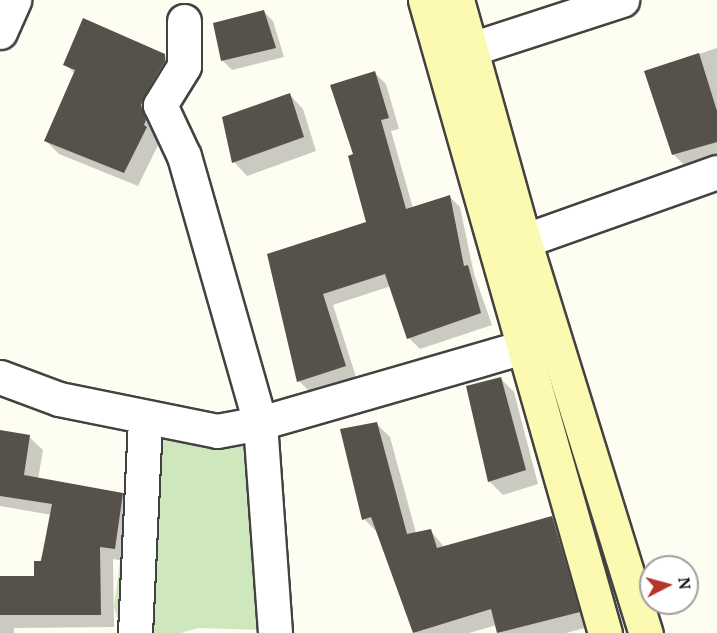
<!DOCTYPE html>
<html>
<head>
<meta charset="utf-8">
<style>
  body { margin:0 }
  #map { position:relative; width:717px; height:633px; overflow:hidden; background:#fefdf1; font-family:"PT Serif",serif }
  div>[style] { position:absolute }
  .green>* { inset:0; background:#cee7bc }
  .shadow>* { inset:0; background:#0003 }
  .building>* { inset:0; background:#57514c }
  .roads { filter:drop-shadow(2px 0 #424242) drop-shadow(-2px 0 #424242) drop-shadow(0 2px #424242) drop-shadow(0 -2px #424242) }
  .minor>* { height:33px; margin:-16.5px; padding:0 16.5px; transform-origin:16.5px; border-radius:16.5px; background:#fff }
  .tertiary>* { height:33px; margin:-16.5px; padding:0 16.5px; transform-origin:16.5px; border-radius:16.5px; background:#fff }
  .secondary>* { height:33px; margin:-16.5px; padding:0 16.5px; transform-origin:16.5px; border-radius:16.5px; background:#fbfab0 }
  span { translate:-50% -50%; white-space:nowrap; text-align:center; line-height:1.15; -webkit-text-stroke:6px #fff; paint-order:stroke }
  .north { position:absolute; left:639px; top:555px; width:60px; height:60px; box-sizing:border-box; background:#fff; border:2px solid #9f9f9f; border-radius:50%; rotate:84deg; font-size:16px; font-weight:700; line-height:24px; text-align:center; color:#0f0f0f }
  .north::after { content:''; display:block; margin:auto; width:21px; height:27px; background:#b8342d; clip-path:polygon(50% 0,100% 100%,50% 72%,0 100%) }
</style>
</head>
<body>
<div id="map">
  <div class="green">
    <div style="clip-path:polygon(164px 430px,257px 447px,267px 630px,198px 628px,181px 633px,122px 633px,114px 607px,133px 462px)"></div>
  </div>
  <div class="shadow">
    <div style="clip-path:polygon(264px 12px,273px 21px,284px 57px,232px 70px,223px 61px,215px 24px)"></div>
    <div style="clip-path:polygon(717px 48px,717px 156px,684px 165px,673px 154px,646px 72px)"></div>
    <div style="clip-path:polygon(164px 55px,178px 69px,157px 138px,160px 141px,138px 186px,59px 154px,45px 140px,75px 74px,65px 64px)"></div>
    <div style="clip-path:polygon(375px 73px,386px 84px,399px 129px,391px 131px,413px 208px,449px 196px,460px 207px,474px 274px,492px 325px,420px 349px,409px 338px,391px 286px,333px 305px,356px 377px,310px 392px,299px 381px,269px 255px,368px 223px,355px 155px)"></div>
    <div style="clip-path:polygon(290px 95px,303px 109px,316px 151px,247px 176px,234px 162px)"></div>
    <div style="clip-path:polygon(501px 379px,514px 392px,538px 484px,503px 495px,490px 482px,468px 387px)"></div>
    <div style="clip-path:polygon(376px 423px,390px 437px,416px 533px,430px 530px,445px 548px,552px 517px,565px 531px,592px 626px,566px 633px,499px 633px,497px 625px,469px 633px,415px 633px,377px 532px,364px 519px)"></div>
    <div style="clip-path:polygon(0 432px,29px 437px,43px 450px,38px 479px,122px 495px,135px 508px,128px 562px,113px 559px,114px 627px,14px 628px,14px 633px,0 633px,0 578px,36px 578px,52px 515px,0 506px)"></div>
  </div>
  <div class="building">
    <div style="clip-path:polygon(264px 10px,276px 48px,221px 61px,213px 23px)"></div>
    <div style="clip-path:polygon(83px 18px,165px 54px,165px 61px,144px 96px,141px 105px,146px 120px,144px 125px,147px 127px,124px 173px,44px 141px,75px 70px,63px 65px)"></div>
    <div style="clip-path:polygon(699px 53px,717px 111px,717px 142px,672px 155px,644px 71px)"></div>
    <div style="clip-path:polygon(375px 71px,389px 118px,381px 120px,406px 209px,450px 195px,464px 266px,468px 265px,481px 313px,407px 339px,385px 274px,323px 294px,346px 366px,297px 382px,267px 254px,366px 222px,348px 156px,353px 154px,330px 85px)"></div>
    <div style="clip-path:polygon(290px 93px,304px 137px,232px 163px,222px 117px)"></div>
    <div style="clip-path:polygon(501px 377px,526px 470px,488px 482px,466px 386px)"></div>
    <div style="clip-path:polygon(377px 422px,407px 534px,431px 529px,437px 548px,552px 516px,580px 612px,497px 633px,491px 609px,413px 633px,371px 517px,362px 520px,340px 429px)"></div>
    <div style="clip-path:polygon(0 430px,30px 435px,24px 475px,123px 493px,115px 549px,100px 547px,101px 615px,0 615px,0 576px,34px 576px,34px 561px,41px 561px,52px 504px,0 496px)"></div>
  </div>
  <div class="roads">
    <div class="minor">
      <div style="left:184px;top:21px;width:45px;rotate:90deg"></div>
      <div style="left:184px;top:66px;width:46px;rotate:121.6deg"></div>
      <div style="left:160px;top:105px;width:56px;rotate:64.8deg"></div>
      <div style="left:184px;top:156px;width:278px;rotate:74.1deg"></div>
      <div style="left:260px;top:423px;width:211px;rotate:85.9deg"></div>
      <div style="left:471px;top:49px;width:159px;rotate:-18deg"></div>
      <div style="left:498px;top:250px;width:232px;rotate:-19.6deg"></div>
      <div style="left:0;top:377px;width:63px;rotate:20.4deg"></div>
      <div style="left:59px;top:399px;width:161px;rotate:11.4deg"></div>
      <div style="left:217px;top:431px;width:44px;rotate:-10.5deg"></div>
      <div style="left:260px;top:423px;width:274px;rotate:-16.1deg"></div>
      <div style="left:135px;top:633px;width:216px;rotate:-87.3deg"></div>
    </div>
    <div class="tertiary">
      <div style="left:0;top:32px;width:35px;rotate:-66deg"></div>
    </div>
    <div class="secondary">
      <div style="left:425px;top:0;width:658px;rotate:74.13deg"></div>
      <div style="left:457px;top:0;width:249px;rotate:74.4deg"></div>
      <div style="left:524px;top:240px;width:412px;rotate:72.8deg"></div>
    </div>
  </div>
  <div class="north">N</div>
</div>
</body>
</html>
